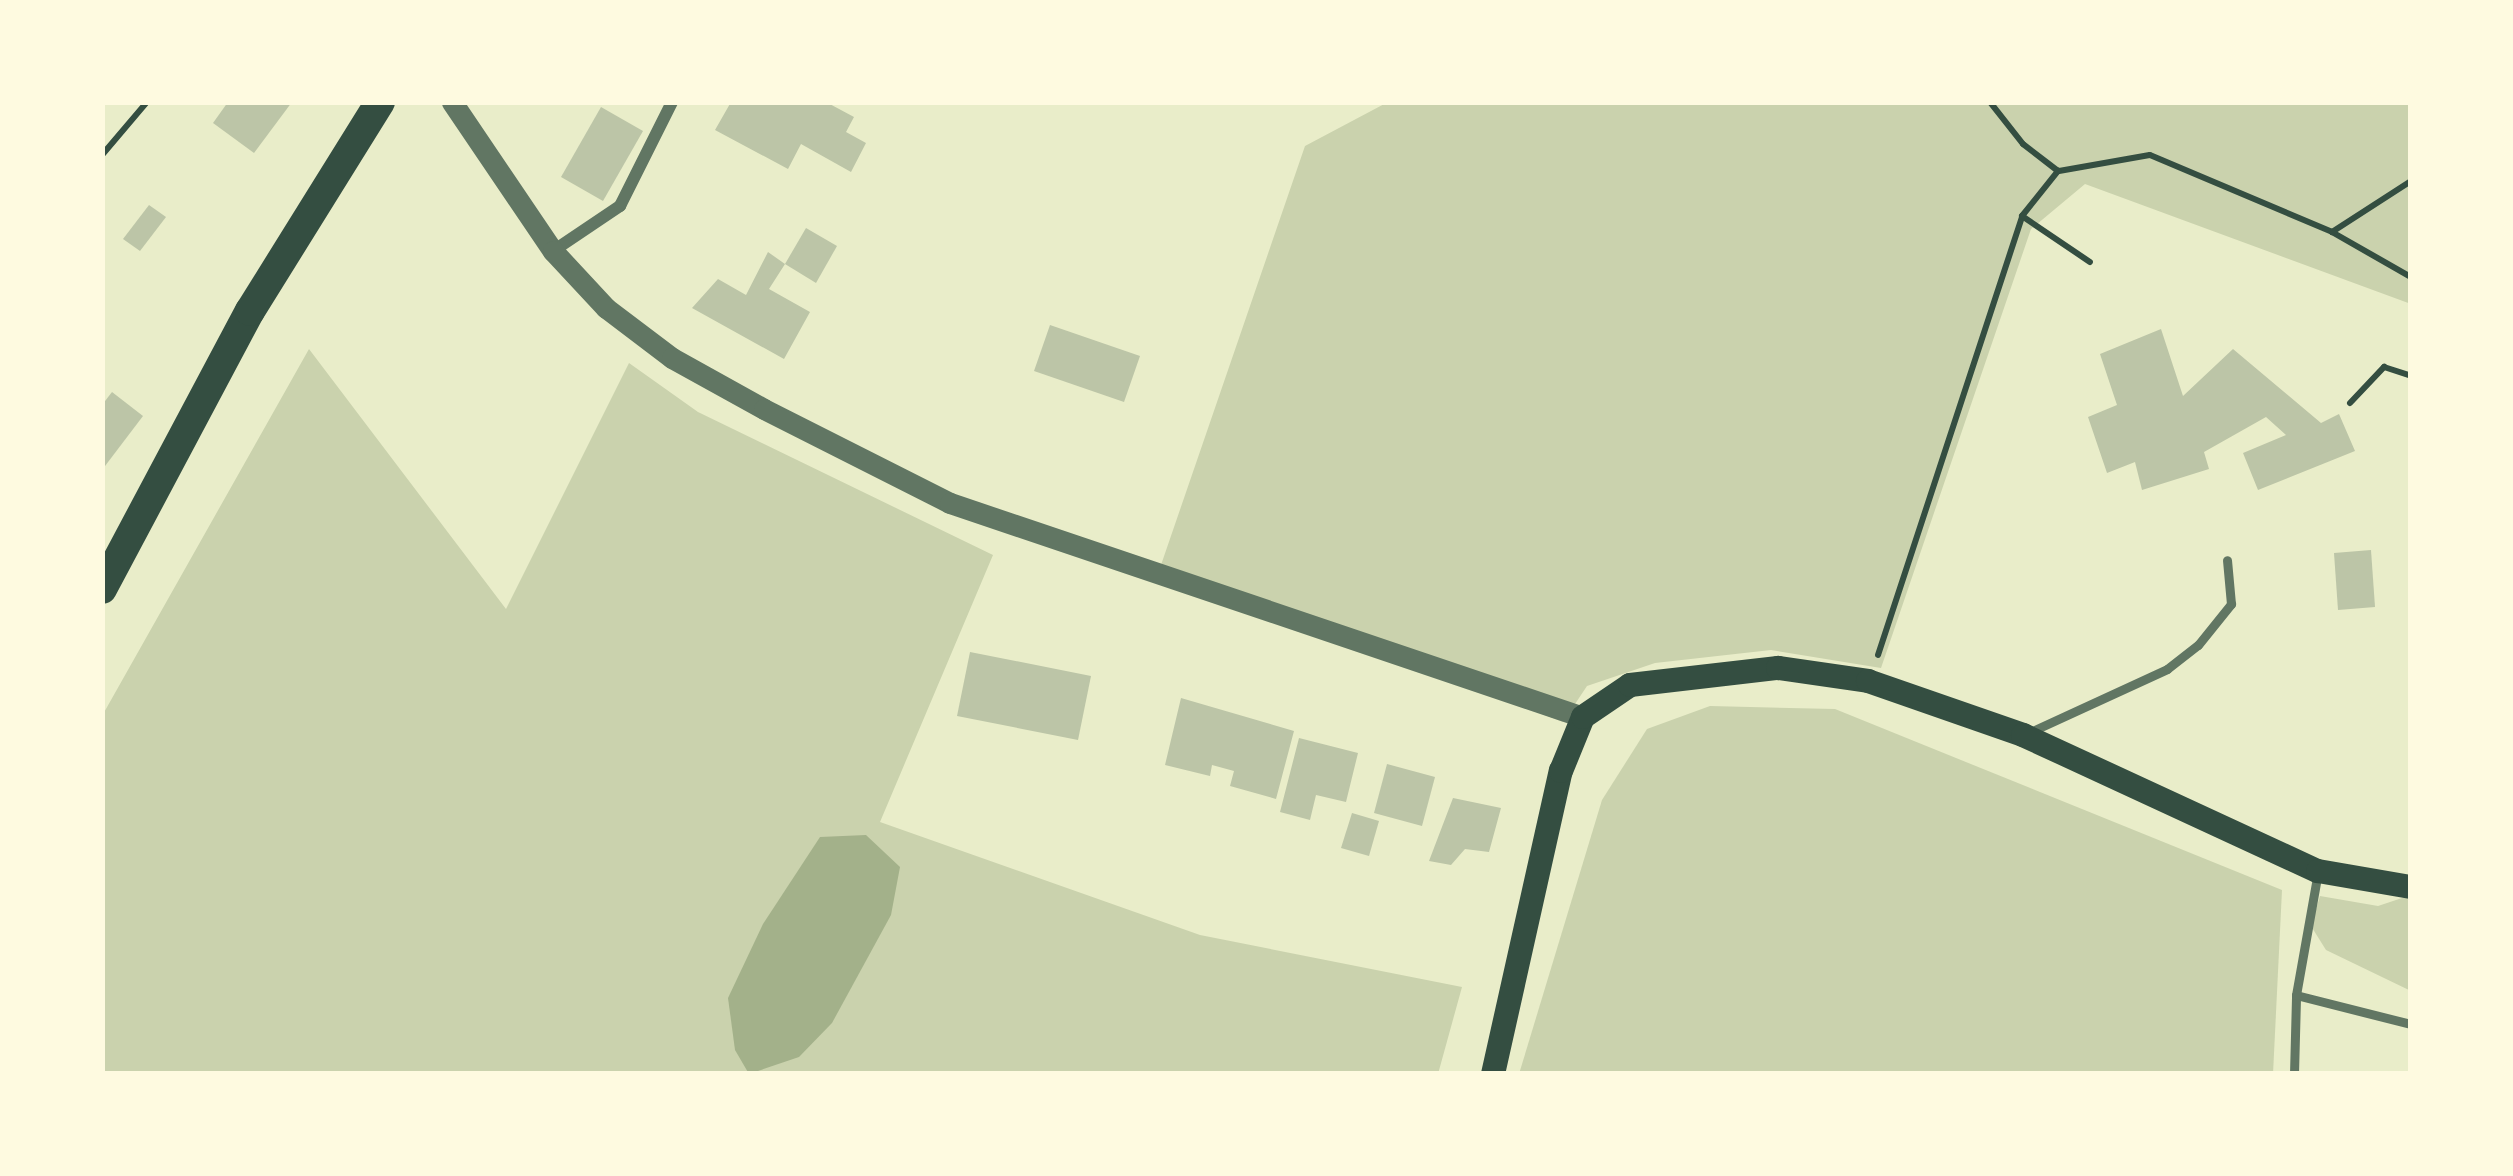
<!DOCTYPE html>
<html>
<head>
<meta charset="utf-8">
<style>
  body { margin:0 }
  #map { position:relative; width:2513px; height:1176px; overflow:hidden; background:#e9edc9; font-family:"Zilla Slab",serif }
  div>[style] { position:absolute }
  .green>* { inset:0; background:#cad2ad }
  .water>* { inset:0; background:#a3b18a }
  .building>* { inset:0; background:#bcc5a7 }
  .path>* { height:6px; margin:-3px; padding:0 3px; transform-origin:3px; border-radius:3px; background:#344e41 }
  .service>* { height:9px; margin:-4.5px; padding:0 4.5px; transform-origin:4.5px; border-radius:4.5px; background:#617663 }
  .minor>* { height:12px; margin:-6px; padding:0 6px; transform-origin:6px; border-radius:6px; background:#617663 }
  .tertiary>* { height:21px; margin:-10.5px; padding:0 10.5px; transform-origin:10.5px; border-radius:10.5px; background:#617663 }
  .secondary>* { height:24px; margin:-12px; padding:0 12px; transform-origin:12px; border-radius:12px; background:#344e41 }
  .primary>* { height:30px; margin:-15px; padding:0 15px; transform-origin:15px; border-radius:15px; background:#344e41 }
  span { translate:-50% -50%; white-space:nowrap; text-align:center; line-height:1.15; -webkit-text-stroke:9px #fefae0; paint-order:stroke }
  .frame { position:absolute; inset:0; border:105px solid #fefae0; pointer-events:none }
</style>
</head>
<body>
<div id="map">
  <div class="green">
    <div style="clip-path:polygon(1388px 102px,2411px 102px,2411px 304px,2085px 184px,2031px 229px,1881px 668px,1771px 650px,1655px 663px,1587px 686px,1563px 722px,1161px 565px,1305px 146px)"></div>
    <div style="clip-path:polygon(309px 349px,506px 609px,629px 363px,698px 412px,993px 555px,880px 822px,1200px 935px,1462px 987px,1438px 1074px,102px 1074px,102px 716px)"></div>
    <div style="clip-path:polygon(1710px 706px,1835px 709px,2282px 890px,2273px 1074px,1519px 1074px,1602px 800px,1647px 729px)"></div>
    <div style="clip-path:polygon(2411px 895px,2411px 991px,2326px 950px,2311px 926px,2320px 896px,2378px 906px)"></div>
  </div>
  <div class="water">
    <div style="clip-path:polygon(866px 835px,900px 867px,891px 915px,832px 1023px,799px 1057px,749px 1074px,735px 1050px,728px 998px,763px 924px,820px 837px)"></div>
  </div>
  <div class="building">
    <div style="clip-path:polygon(228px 102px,292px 102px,254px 153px,213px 123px)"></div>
    <div style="clip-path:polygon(731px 102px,826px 102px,854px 117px,846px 132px,866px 143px,851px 172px,801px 144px,788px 169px,715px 130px)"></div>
    <div style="clip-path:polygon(601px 107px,643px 131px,603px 201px,561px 177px)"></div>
    <div style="clip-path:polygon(149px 205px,166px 217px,140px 251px,123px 239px)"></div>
    <div style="clip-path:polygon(806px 228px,837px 246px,816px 283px,785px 264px)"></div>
    <div style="clip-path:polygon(768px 252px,785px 264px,769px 289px,810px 312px,784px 359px,692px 308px,718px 279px,746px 295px)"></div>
    <div style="clip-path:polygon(1050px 325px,1140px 356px,1124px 402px,1034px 371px)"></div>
    <div style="clip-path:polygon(2161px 329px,2183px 396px,2233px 349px,2321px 423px,2339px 414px,2355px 451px,2258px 490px,2243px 453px,2286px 435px,2266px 417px,2204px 452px,2209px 469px,2142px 490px,2135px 462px,2107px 473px,2088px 417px,2117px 405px,2100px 354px)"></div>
    <div style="clip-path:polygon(112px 392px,143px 416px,102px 470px,102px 405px)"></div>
    <div style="clip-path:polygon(2371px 550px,2375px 607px,2338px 610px,2334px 553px)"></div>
    <div style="clip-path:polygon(970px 652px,1091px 676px,1078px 740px,957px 716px)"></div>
    <div style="clip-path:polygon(1181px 698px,1294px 731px,1276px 799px,1230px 786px,1234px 771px,1212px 765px,1210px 776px,1165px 765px)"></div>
    <div style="clip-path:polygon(1299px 738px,1358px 753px,1346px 802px,1316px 795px,1310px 820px,1280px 812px)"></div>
    <div style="clip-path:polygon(1387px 764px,1435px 777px,1422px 826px,1374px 813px)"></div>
    <div style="clip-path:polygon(1453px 798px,1501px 808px,1489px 852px,1465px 849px,1451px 865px,1429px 861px)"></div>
    <div style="clip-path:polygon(1352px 813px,1379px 821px,1369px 856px,1341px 848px)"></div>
  </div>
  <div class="path">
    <div style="left:102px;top:155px;width:70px;rotate:-49.7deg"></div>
    <div style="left:2059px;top:171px;width:92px;rotate:-10deg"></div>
    <div style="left:2150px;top:155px;width:198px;rotate:22.9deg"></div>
    <div style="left:2332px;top:232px;width:91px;rotate:29.7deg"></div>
    <div style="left:2022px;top:216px;width:82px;rotate:34.1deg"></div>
    <div style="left:2332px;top:232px;width:94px;rotate:-32.8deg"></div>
    <div style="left:2350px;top:403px;width:50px;rotate:-46.6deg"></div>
    <div style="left:2384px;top:367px;width:28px;rotate:18deg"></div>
    <div style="left:1878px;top:655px;width:462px;rotate:-71.8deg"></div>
    <div style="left:2022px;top:216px;width:58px;rotate:-51.3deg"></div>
    <div style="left:2058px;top:171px;width:44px;rotate:-142.4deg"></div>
    <div style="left:2023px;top:144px;width:53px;rotate:-128.2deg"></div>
  </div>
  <div class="service">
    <div style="left:2028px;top:733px;width:153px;rotate:-24.7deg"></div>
    <div style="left:2167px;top:669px;width:39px;rotate:-38deg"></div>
    <div style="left:2198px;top:645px;width:53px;rotate:-51.2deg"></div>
    <div style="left:2231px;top:604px;width:44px;rotate:-95.2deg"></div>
    <div style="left:2296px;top:995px;width:119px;rotate:14.2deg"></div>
    <div style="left:2294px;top:1074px;width:79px;rotate:-88.5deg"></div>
    <div style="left:2296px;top:995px;width:126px;rotate:-79.9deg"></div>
  </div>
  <div class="minor">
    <div style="left:553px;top:251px;width:81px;rotate:-33.9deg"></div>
    <div style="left:620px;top:206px;width:116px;rotate:-63.4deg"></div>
  </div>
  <div class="tertiary">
    <div style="left:452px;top:102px;width:180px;rotate:55.9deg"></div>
    <div style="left:553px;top:251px;width:78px;rotate:47.1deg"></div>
    <div style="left:606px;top:308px;width:83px;rotate:37.1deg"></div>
    <div style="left:672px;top:358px;width:105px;rotate:29deg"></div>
    <div style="left:764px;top:409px;width:208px;rotate:26.8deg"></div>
    <div style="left:950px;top:503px;width:668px;rotate:18.68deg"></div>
  </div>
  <div class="secondary">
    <div style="left:1493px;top:1074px;width:311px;rotate:-77.4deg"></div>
    <div style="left:1561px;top:771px;width:58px;rotate:-67.8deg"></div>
    <div style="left:1583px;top:717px;width:57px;rotate:-34.2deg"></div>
    <div style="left:1630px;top:685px;width:149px;rotate:-6.6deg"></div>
    <div style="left:1778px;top:668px;width:91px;rotate:8.2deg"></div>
    <div style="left:1868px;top:681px;width:164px;rotate:19.2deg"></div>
    <div style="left:2023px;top:735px;width:325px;rotate:24.8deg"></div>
    <div style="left:2318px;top:871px;width:94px;rotate:9.8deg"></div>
  </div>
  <div class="primary">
    <div style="left:102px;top:589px;width:315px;rotate:-62deg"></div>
    <div style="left:250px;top:311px;width:246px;rotate:-58.1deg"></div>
  </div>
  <div class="frame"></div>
</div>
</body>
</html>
